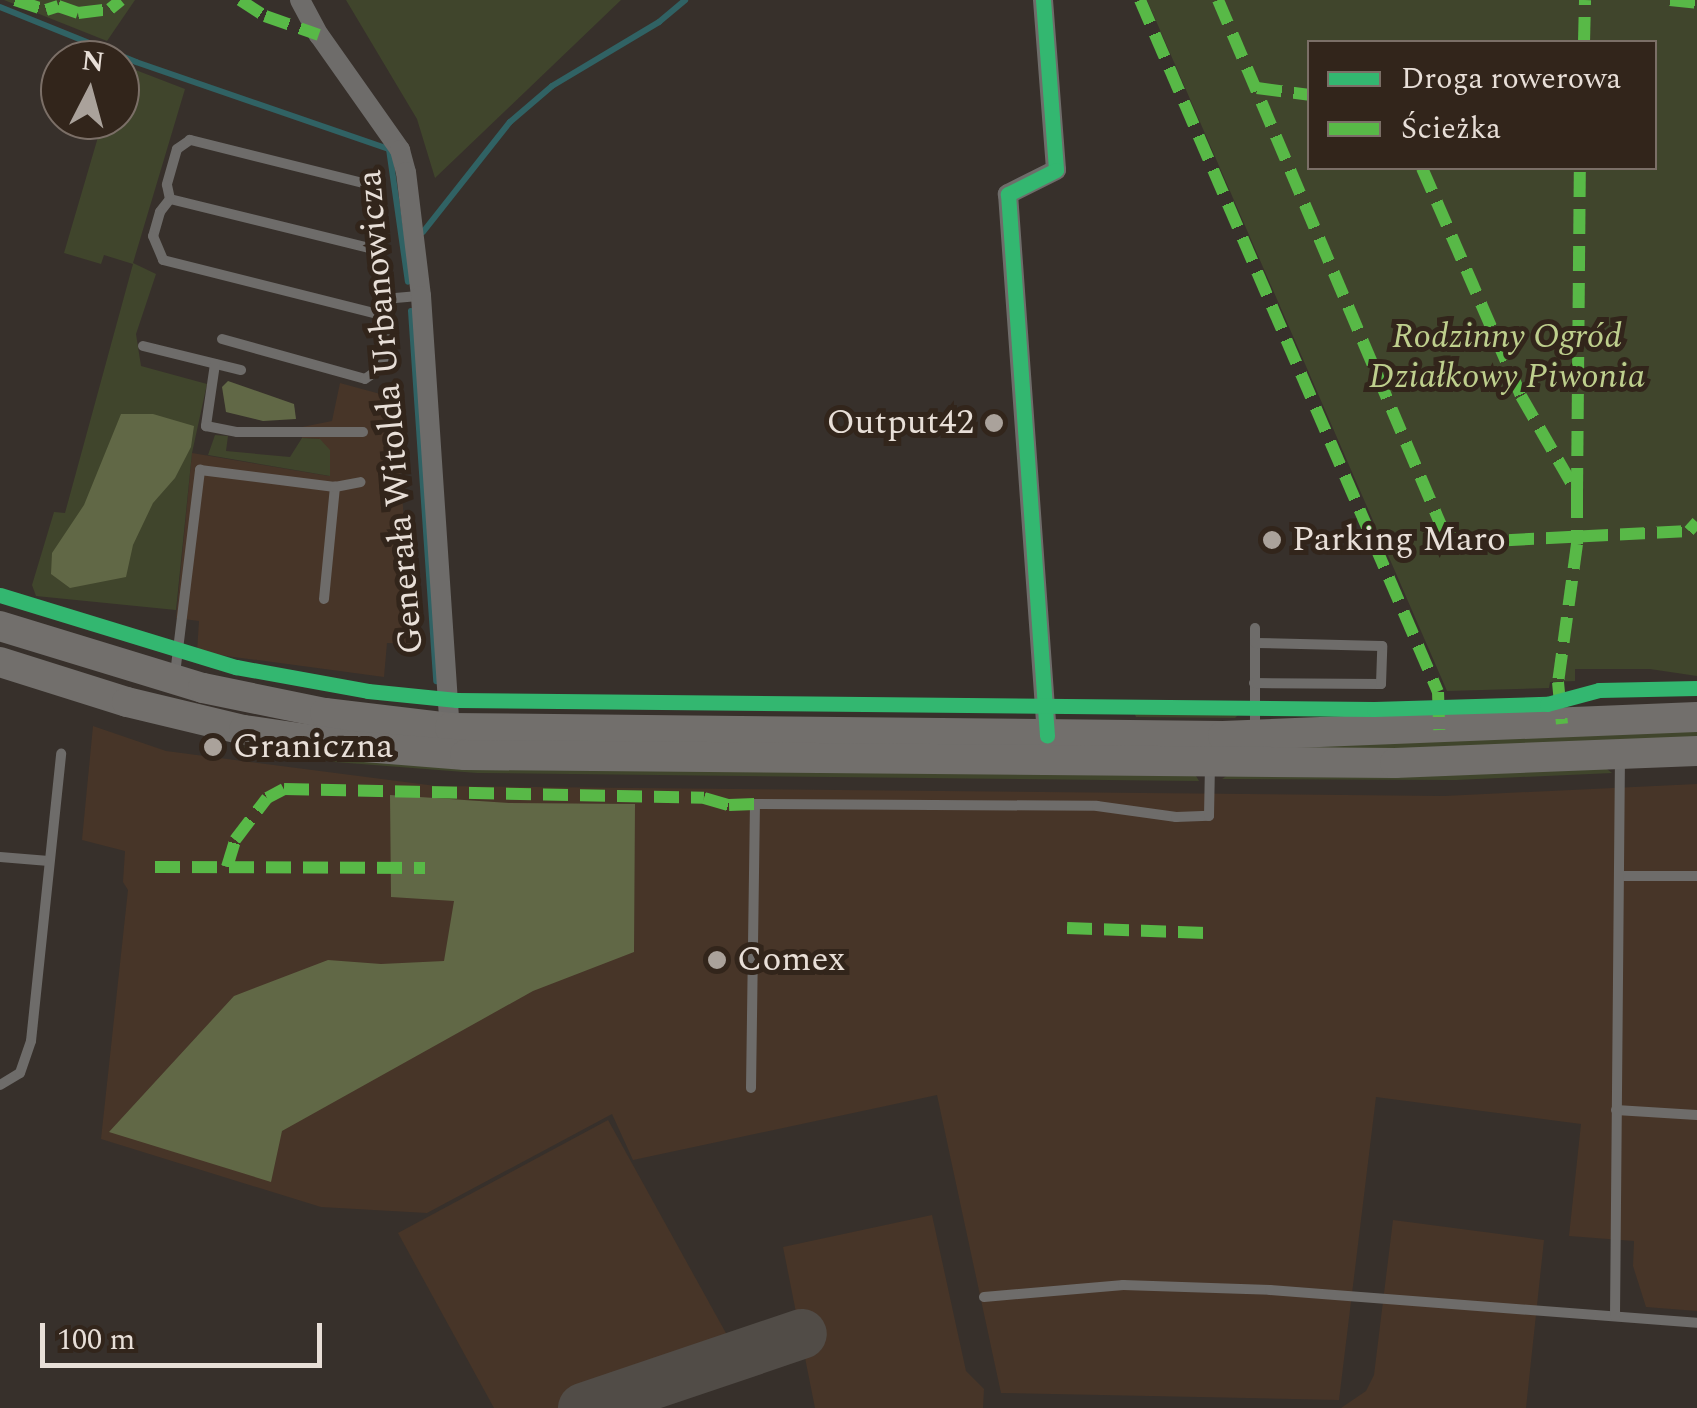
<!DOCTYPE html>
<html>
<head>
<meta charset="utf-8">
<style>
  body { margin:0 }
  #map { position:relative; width:1697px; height:1408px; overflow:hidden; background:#37302b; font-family:Spectral,serif }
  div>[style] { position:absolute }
  .built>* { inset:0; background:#473528 }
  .green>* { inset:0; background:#40452c }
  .forest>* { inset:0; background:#616846 }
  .stream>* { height:6px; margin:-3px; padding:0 3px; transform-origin:3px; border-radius:3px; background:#306264 }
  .taxiway>* { height:50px; margin:-25px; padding:0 25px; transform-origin:25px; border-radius:25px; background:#514c47 }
  .service>* { height:10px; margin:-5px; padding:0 5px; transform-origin:5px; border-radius:5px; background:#6e6c6a }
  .minor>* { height:20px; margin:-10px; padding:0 10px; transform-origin:10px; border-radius:10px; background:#6e6c6a }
  .secondary>* { height:30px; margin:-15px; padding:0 15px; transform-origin:15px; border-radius:15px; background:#726f6c }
  .quiet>* { height:12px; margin-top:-6px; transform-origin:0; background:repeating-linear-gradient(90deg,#58b947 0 25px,transparent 0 37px) }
  .cycleway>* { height:15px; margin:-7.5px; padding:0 7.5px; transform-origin:7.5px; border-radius:7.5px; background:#33b770 }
  .dots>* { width:28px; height:28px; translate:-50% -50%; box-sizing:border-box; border:5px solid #32251b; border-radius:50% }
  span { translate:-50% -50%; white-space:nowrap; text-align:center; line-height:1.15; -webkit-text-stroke:10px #32251b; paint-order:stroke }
  .park-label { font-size:35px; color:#becf8d; font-style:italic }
  .street-label { font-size:35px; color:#e8dfd8 }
  .poi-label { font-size:35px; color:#e8dfd8 }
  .right { translate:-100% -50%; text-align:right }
  .left { translate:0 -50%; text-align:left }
  .legend { position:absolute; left:1307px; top:40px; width:350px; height:130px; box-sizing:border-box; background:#32251b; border:2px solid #7b6f67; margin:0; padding:12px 18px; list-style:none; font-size:30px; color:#e8dfd8 }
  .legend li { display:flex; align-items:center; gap:20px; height:50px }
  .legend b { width:50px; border:2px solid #7b6f67 }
  .north { position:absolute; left:40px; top:40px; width:100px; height:100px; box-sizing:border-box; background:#32251b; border:2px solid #7b6f67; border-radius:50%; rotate:6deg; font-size:28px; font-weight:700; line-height:40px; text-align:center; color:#e8dfd8 }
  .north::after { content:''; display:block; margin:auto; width:35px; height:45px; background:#aaa29b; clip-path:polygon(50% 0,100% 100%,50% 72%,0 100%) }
  .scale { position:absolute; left:40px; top:1323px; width:282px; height:45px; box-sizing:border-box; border:5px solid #e8dfd8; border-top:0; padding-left:12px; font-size:30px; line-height:35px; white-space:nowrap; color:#e8dfd8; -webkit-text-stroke:8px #32251b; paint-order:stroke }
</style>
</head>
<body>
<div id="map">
  <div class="built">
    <div style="clip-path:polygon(340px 383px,395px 398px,413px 644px,387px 643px,384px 677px,197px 652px,199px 621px,176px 618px,192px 453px,329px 476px,320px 439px,302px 438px,302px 427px,332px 421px)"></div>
    <div style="clip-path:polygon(93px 726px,166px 751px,436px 786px,1444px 796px,1697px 784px,1697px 1311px,1646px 1307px,1633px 1266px,1634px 1241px,1569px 1236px,1581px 1124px,1376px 1097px,1339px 1400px,1001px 1393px,937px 1095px,633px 1160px,612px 1114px,427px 1213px,321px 1207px,101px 1139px,128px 890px,123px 882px,125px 851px,82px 840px)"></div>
    <div style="clip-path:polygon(608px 1120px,727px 1335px,735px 1363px,615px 1408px,494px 1408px,398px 1233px)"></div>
    <div style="clip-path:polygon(932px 1215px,966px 1371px,984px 1389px,983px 1408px,815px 1408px,783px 1247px)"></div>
    <div style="clip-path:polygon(1393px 1220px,1544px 1240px,1526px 1408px,1341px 1408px,1366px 1391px,1374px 1375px)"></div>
  </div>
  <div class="green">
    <div style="clip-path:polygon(4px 0,135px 0,107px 41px)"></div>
    <div style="clip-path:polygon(346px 0,621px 0,435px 178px,417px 119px)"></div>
    <div style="clip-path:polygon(evenodd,1147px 0,1697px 0,1697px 676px,1650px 669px,1575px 669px,1575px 681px,1550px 682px,1549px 688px,1447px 691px,1147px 0,1310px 42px,1654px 42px,1654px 168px,1310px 168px,1310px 42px)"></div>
    <div style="clip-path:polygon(120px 64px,185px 89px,133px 263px,156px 274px,136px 334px,141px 366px,207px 384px,192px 453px,176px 610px,36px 596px,32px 585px,54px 512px,65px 513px,133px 264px,104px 255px,101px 264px,64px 253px,103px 120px,120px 120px)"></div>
    <div style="clip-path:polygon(215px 435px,228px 436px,226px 451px,290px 457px,302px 438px,320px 439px,330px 450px,330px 476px,208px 455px)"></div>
    <div style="clip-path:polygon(1133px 710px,1242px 711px,1235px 718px,1136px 717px)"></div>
    <div style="clip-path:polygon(1697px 730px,1697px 740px,1469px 750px,1251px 748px)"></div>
    <div style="clip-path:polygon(264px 745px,1196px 776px,1199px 781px,477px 773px,335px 762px,237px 747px)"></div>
    <div style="clip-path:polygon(1607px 769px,1612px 773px,1456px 780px,1222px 779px,1228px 775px)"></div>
  </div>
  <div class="forest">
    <div style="clip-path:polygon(228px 381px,294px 404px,296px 419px,263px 421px,226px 412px,222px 387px)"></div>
    <div style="clip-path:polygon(121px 414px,153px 414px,194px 426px,191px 447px,175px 478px,153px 503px,133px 545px,126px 577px,70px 588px,51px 574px,52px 553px,84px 505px)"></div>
    <div style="clip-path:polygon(390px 795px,509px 803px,635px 804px,634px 952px,533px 991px,282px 1131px,271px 1182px,109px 1132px,234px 996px,328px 960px,381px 964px,444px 961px,454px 901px,391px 897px)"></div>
  </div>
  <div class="stream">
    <div style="left:0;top:7px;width:147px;rotate:22deg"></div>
    <div style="left:136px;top:62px;width:268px;rotate:19deg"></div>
    <div style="left:389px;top:149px;width:134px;rotate:81.9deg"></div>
    <div style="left:423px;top:232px;width:140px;rotate:-51.7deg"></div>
    <div style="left:510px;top:122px;width:55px;rotate:-40.6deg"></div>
    <div style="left:552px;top:86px;width:125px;rotate:-30.9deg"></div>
    <div style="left:659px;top:22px;width:34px;rotate:-40deg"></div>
    <div style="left:411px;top:311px;width:371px;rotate:86.1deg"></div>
  </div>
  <div class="taxiway">
    <div style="left:583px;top:1408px;width:231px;rotate:-18.7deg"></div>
  </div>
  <div class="service">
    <div style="left:170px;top:199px;width:213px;rotate:13.8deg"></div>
    <div style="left:384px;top:299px;width:37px;rotate:-5deg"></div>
    <div style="left:222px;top:339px;width:148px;rotate:15.6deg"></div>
    <div style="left:365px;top:379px;width:21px;rotate:-35deg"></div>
    <div style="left:382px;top:367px;width:40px;rotate:-80deg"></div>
    <div style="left:389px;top:328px;width:79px;rotate:-98.7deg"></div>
    <div style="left:377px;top:250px;width:56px;rotate:-88deg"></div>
    <div style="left:379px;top:194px;width:12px;rotate:-132deg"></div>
    <div style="left:371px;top:185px;width:187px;rotate:-166deg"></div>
    <div style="left:190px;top:140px;width:16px;rotate:145deg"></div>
    <div style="left:177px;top:149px;width:37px;rotate:106deg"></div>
    <div style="left:167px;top:185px;width:14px;rotate:78deg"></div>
    <div style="left:170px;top:199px;width:16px;rotate:128deg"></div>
    <div style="left:160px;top:212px;width:25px;rotate:106deg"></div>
    <div style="left:153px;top:236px;width:26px;rotate:67deg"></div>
    <div style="left:163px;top:260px;width:230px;rotate:14.1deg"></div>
    <div style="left:143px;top:346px;width:101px;rotate:13.8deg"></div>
    <div style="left:215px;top:364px;width:63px;rotate:98.3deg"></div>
    <div style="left:206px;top:426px;width:32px;rotate:11deg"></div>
    <div style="left:237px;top:432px;width:126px"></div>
    <div style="left:324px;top:599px;width:113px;rotate:-84.4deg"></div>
    <div style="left:1255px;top:628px;width:102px;rotate:90deg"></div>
    <div style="left:175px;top:674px;width:206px;rotate:-83deg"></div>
    <div style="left:200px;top:470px;width:136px;rotate:7.2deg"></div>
    <div style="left:335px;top:487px;width:26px;rotate:-11deg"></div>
    <div style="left:1254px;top:683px;width:127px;rotate:0.5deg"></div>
    <div style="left:1381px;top:684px;width:38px;rotate:-88deg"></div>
    <div style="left:1382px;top:646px;width:127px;rotate:-178.6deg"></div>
    <div style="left:0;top:857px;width:49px;rotate:4.7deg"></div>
    <div style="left:1620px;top:876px;width:77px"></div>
    <div style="left:0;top:1085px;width:23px;rotate:-31deg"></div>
    <div style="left:20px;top:1073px;width:34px;rotate:-71deg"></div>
    <div style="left:31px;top:1041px;width:289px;rotate:-84deg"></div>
    <div style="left:751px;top:1088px;width:284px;rotate:-89.2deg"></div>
    <div style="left:755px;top:804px;width:342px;rotate:0.3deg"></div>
    <div style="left:1097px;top:806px;width:80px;rotate:7.9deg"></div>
    <div style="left:1176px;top:817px;width:33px;rotate:-2deg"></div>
    <div style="left:1209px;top:816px;width:52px;rotate:-88.9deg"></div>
    <div style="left:1616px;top:1110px;width:81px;rotate:3.5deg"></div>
    <div style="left:984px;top:1297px;width:140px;rotate:-4.9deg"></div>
    <div style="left:1123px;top:1285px;width:147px;rotate:1.9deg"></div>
    <div style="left:1270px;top:1290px;width:428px;rotate:4.4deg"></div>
    <div style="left:1615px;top:1316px;width:560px;rotate:-89.49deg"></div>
  </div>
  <div class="minor">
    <div style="left:300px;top:0;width:40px;rotate:62deg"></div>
    <div style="left:319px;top:35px;width:141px;rotate:54.8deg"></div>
    <div style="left:400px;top:150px;width:23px;rotate:75deg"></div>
    <div style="left:406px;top:172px;width:125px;rotate:83.1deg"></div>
    <div style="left:421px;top:296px;width:433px;rotate:86.2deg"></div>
    <div style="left:1043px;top:0;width:170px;rotate:85.6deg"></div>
    <div style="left:1056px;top:170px;width:54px;rotate:153.4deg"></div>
    <div style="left:1008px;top:194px;width:543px;rotate:85.88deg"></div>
  </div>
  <div class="secondary">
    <div style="left:0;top:626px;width:212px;rotate:17deg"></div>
    <div style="left:203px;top:688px;width:125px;rotate:11.6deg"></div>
    <div style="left:325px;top:713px;width:126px;rotate:6.8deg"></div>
    <div style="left:450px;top:728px;width:773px;rotate:0.59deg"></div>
    <div style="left:1223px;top:736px;width:474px;rotate:-2.3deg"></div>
    <div style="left:0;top:662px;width:133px;rotate:17.5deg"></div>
    <div style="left:127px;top:702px;width:120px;rotate:13.5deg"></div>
    <div style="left:244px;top:730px;width:109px;rotate:8.4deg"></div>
    <div style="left:352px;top:746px;width:113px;rotate:4.6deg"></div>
    <div style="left:465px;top:755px;width:930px;rotate:0.49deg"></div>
    <div style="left:1395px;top:763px;width:302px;rotate:-2.3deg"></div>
  </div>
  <div class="quiet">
    <div style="left:15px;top:0;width:33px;rotate:18deg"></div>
    <div style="left:46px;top:10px;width:13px;rotate:-18deg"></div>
    <div style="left:58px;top:6px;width:21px;rotate:19deg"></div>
    <div style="left:78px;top:13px;width:32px;rotate:-7deg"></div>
    <div style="left:110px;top:9px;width:14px;rotate:-39deg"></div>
    <div style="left:240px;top:0;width:30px;rotate:33deg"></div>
    <div style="left:265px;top:16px;width:57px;rotate:19.4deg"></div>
    <div style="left:1140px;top:0;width:753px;rotate:66.7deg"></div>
    <div style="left:1438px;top:692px;width:38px;rotate:88deg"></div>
    <div style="left:1218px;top:0;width:576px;rotate:67deg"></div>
    <div style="left:1443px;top:530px;width:16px;rotate:35deg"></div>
    <div style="left:1456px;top:539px;width:16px;rotate:11deg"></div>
    <div style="left:1472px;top:542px;width:217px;rotate:-2.9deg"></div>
    <div style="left:1689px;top:531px;width:12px;rotate:-48deg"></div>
    <div style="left:1670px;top:0;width:27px;rotate:6deg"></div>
    <div style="left:1584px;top:42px;width:42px;rotate:-88.6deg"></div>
    <div style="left:1257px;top:88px;width:53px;rotate:7.5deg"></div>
    <div style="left:1422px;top:168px;width:249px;rotate:66.5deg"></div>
    <div style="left:1521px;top:396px;width:112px;rotate:60deg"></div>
    <div style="left:1577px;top:493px;width:51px;rotate:90deg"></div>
    <div style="left:1577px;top:544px;width:139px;rotate:97.8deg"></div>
    <div style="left:1558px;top:682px;width:42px;rotate:84.6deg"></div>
    <div style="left:1577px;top:493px;width:325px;rotate:-89.5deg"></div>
    <div style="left:155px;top:867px;width:270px;rotate:0.2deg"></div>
    <div style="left:227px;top:867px;width:28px;rotate:-73deg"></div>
    <div style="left:235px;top:840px;width:53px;rotate:-52.7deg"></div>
    <div style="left:267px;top:798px;width:19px;rotate:-28deg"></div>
    <div style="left:284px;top:789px;width:420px;rotate:1.2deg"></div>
    <div style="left:704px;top:798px;width:26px;rotate:16deg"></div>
    <div style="left:729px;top:805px;width:26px;rotate:-2deg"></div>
    <div style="left:1067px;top:928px;width:139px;rotate:2.1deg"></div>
  </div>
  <div class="cycleway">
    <div style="left:1043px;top:0;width:170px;rotate:85.6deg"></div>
    <div style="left:1056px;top:170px;width:54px;rotate:153.4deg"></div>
    <div style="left:1008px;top:194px;width:543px;rotate:85.88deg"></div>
    <div style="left:0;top:595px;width:247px;rotate:17deg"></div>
    <div style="left:236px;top:667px;width:134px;rotate:10.3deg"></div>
    <div style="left:368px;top:691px;width:89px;rotate:5.8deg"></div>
    <div style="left:457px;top:700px;width:917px;rotate:0.56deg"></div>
    <div style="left:1374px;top:709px;width:173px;rotate:-1.7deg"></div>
    <div style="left:1547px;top:704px;width:54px;rotate:-15.1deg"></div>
    <div style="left:1599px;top:690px;width:98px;rotate:-1.2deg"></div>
  </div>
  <div class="dots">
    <div style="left:994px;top:423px;background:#aaa29b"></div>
    <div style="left:1272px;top:540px;background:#aaa29b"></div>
    <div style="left:213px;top:747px;background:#aaa29b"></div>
    <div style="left:717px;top:960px;background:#aaa29b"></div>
  </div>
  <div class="park-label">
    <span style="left:1507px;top:357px">Rodzinny Ogród<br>Działkowy Piwonia</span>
  </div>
  <div class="street-label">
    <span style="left:391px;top:412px;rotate:-95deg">Generała Witolda Urbanowicza</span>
  </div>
  <div class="poi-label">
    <span class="right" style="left:974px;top:423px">Output42</span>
    <span class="left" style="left:1292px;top:540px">Parking Maro</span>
    <span class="left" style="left:233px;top:747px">Graniczna</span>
    <span class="left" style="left:737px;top:960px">Comex</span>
  </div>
  <ul class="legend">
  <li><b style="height:12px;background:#33b770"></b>Droga rowerowa</li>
  <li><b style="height:12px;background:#58b947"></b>Ścieżka</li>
  </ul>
  <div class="north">N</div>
  <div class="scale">100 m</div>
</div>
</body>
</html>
